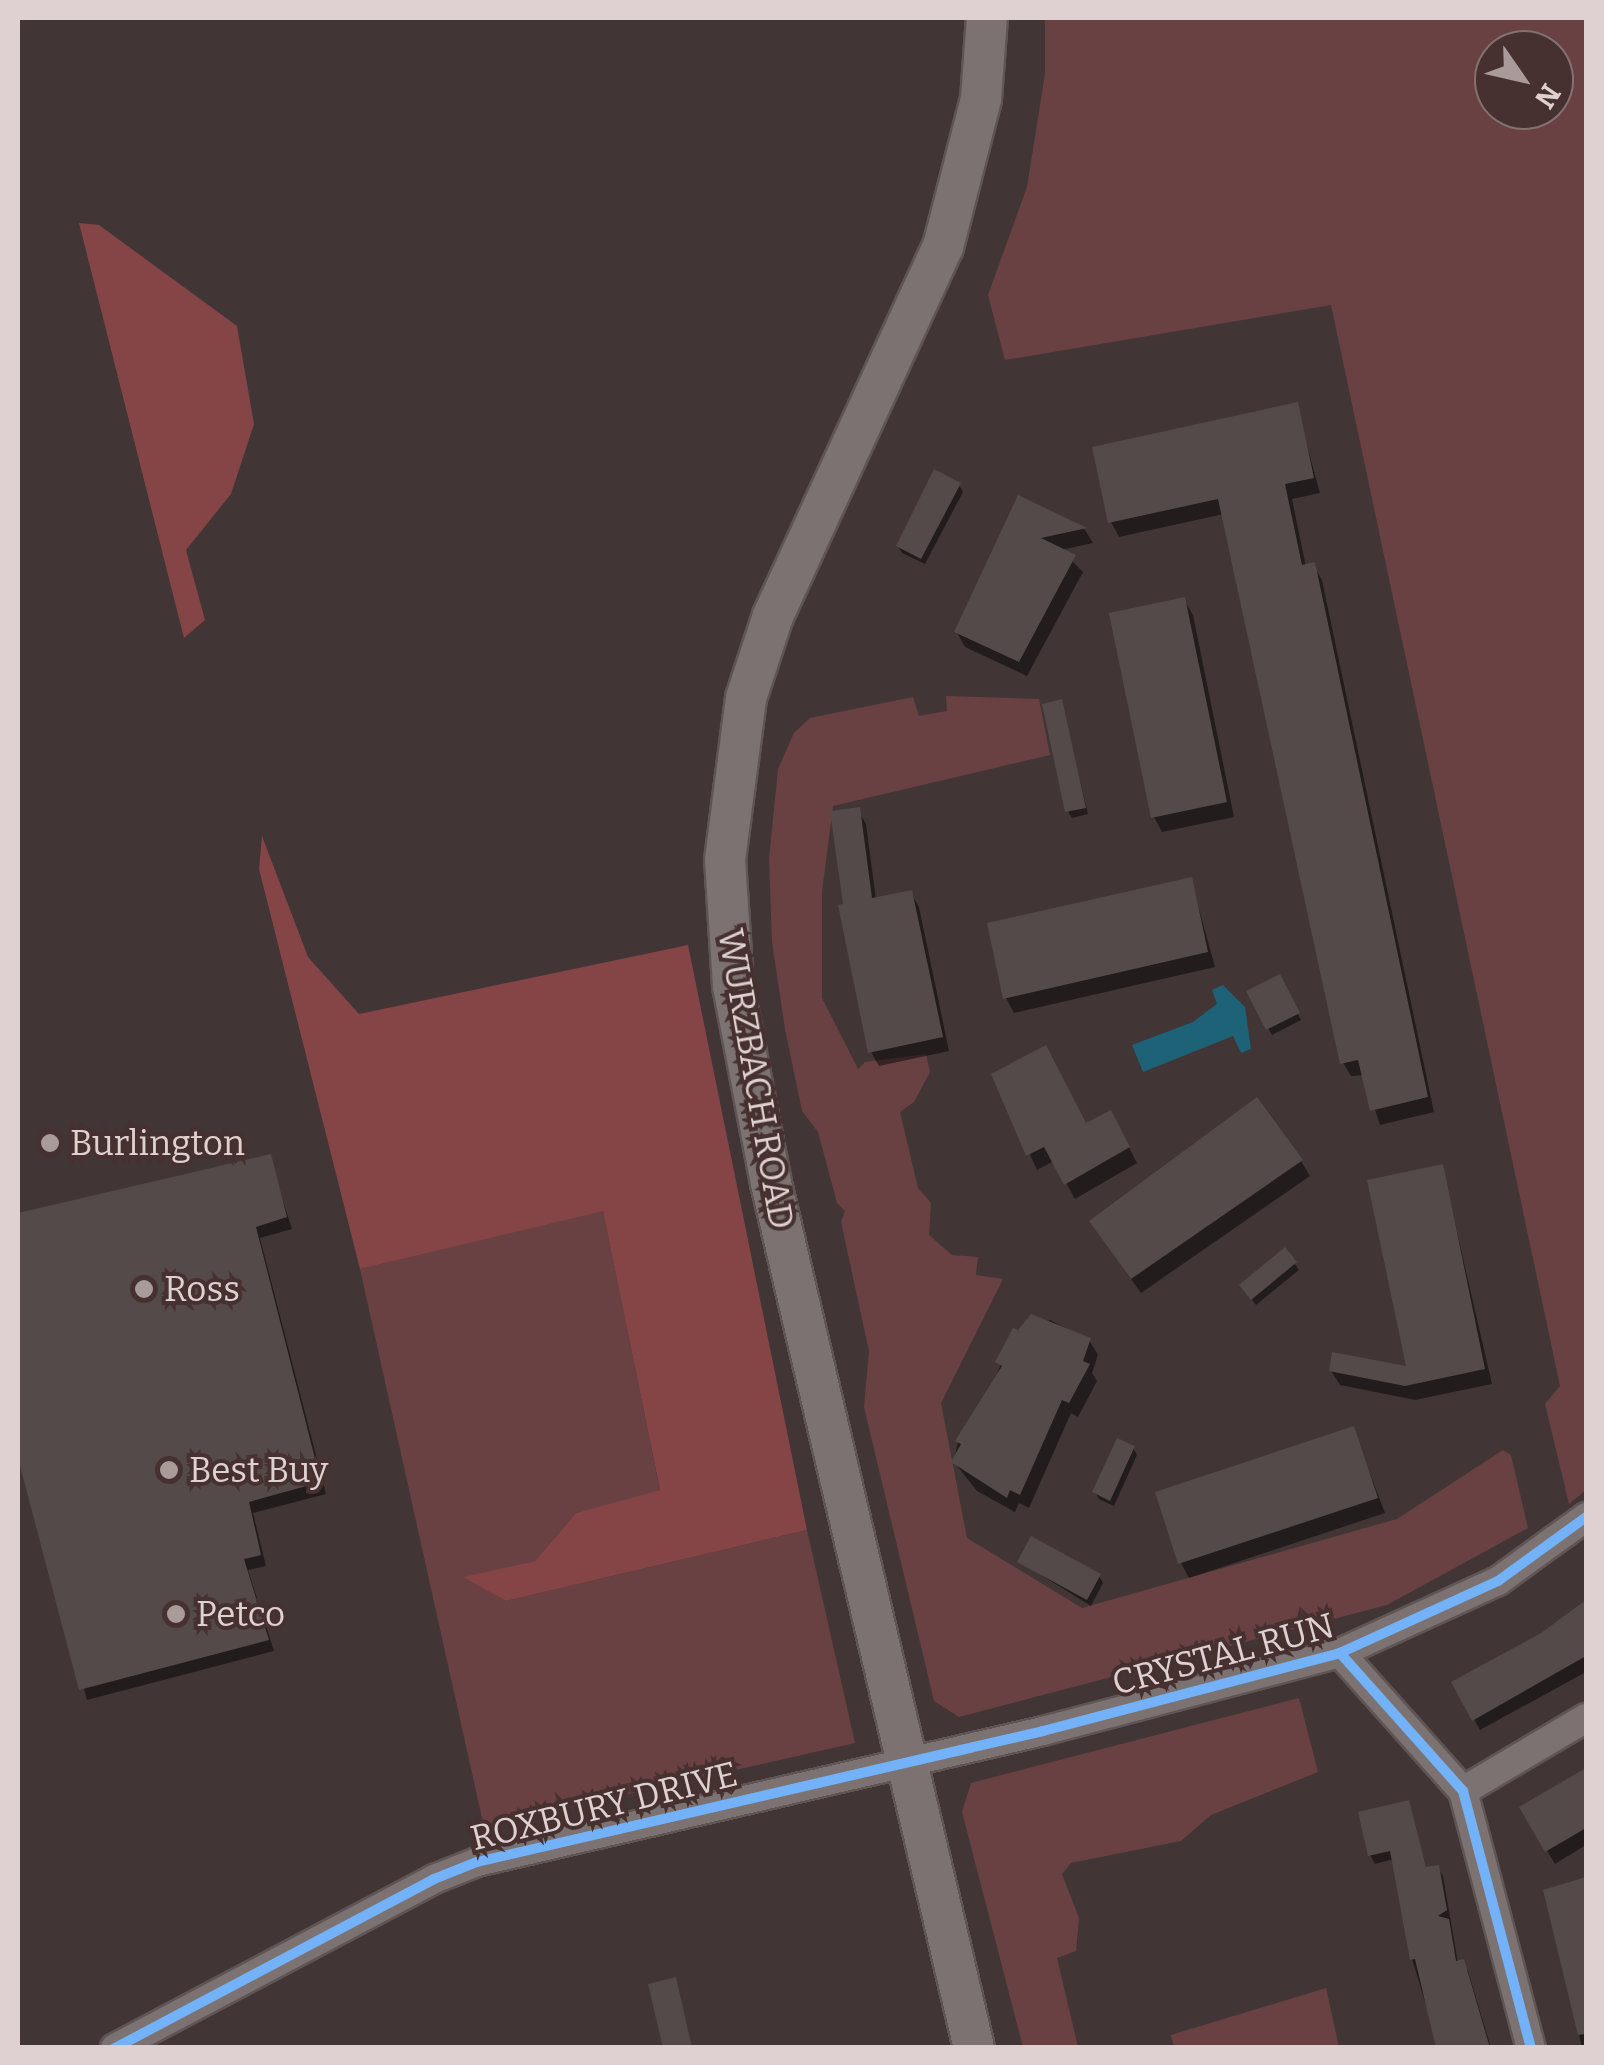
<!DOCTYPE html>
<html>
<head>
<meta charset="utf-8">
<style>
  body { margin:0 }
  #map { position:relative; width:1604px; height:2065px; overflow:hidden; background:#413635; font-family:Bitter,serif }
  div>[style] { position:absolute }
  .green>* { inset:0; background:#694142 }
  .forest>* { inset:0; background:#854446 }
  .water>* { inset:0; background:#1d6277 }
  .shadow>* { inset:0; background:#0007 }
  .building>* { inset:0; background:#544a49 }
  .roads { filter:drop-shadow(2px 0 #5f5554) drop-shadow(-2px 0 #5f5554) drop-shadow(0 2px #5f5554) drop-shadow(0 -2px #5f5554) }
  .street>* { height:28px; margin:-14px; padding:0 14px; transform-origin:14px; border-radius:14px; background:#7b7271 }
  .secondary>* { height:40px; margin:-20px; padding:0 20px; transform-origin:20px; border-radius:20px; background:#7b7271 }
  .cycleway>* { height:10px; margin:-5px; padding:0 5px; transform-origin:5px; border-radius:5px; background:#73b2f8 }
  .dots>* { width:28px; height:28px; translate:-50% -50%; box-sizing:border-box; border:5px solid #463130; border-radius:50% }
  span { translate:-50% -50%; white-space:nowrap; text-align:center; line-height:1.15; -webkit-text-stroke:8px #463130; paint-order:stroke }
  .street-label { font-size:35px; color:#dfd1d1 }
  .poi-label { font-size:35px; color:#dfd1d1 }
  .left { translate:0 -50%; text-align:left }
  .frame { position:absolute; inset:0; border:20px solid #dfd1d1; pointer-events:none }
  .north { position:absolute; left:1474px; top:30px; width:100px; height:100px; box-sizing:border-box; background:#463130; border:2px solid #837170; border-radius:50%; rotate:124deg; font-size:28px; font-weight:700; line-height:40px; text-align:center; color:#dfd1d1 }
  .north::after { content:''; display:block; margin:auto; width:35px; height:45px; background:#a89b9a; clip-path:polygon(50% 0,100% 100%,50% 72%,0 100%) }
</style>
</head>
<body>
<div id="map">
  <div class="green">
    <div style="clip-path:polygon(evenodd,1045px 18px,1586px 18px,1586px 1490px,1569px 1504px,1545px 1404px,1560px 1386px,1331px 305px,1005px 360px,988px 295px,1027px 187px,1045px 74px,1045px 18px,1494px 50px,1554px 50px,1554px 110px,1494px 110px,1494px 50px)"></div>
    <div style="clip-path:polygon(946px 696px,1039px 699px,1050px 755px,833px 806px,822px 892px,822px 998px,858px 1069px,865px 1062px,926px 1054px,930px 1072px,914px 1102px,900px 1112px,918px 1188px,931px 1203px,929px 1235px,952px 1255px,978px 1257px,976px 1275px,1003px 1279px,941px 1403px,967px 1538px,1082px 1608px,1397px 1519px,1503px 1450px,1511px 1455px,1528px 1528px,1387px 1605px,959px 1717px,934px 1701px,864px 1407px,869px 1351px,841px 1222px,845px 1211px,837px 1203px,818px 1132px,802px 1111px,785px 1029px,772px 942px,769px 859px,778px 769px,794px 733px,810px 718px,913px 697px,919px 716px,947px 711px)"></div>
    <div style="clip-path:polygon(603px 1210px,660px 1491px,576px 1513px,535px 1561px,465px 1577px,506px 1601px,807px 1530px,855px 1743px,484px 1827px,360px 1269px)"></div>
    <div style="clip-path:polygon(1299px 1698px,1318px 1772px,1211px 1815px,1181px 1841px,1071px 1863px,1062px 1874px,1079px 1918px,1076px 1951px,1057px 1958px,1078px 2047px,1023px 2047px,962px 1812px,971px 1783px)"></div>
    <div style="clip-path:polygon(1326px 1988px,1339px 2047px,1174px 2047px,1171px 2035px)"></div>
  </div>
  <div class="forest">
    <div style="clip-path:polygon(79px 223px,99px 225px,237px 326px,254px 424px,231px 494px,186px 550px,205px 620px,184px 638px)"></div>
    <div style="clip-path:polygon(262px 836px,308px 957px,359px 1014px,688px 945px,807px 1530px,506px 1601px,463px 1577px,535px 1561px,576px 1513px,660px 1490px,603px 1211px,360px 1269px,259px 869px)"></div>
  </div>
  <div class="water">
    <div style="clip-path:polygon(1223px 985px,1245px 1007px,1251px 1049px,1241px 1053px,1233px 1036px,1143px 1072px,1132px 1045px,1193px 1022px,1217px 1004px,1212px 990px)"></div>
  </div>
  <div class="shadow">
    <div style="clip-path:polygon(1296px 405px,1320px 493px,1292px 499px,1306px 567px,1313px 565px,1322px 580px,1434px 1112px,1380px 1125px,1364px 1075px,1351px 1076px,1342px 1061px,1224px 514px,1119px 537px,1111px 522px)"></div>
    <div style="clip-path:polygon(959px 485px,963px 492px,925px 564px,902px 553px,898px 546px)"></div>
    <div style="clip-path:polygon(1019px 499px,1085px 530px,1093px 543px,1061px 550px,1083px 572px,1027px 676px,965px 647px,956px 631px)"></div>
    <div style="clip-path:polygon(1184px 600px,1193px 615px,1234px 817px,1162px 832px,1154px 817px)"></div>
    <div style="clip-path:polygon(1061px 702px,1088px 814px,1072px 818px,1068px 811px)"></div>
    <div style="clip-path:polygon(858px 810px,866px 824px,876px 900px,911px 893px,919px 907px,949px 1051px,879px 1066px,871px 1052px,845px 906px)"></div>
    <div style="clip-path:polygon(1191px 880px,1215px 967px,1014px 1013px,1006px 998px)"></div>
    <div style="clip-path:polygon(1279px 977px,1301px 1020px,1272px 1035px,1249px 992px)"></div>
    <div style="clip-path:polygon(994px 1075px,1086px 1126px,1119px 1128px,1137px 1163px,1075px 1199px,1054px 1161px,1037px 1170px)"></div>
    <div style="clip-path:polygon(269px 1157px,292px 1229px,260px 1238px,326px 1494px,253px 1513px,266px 1566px,248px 1570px,274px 1651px,87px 1700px,18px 1449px,18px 1216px)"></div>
    <div style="clip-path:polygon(1301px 1161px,1310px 1176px,1141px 1293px,1101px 1237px)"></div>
    <div style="clip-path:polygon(1442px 1167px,1492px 1384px,1415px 1400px,1340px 1385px,1331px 1371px,1409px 1369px)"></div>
    <div style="clip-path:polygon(1295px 1264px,1299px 1270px,1256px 1305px,1246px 1292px)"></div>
    <div style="clip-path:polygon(1050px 1320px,1089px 1340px,1098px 1355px,1092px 1373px,1097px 1381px,1078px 1417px,1071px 1413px,1029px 1508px,1019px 1503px,1015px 1512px,977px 1491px,954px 1462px,958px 1441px,986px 1402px,1014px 1331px)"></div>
    <div style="clip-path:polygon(1353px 1429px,1385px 1513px,1189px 1578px,1181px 1563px)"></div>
    <div style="clip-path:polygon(1133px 1448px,1137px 1455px,1114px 1506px,1099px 1499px,1095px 1492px)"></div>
    <div style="clip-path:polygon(1020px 1562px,1099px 1576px,1103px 1583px,1091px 1606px)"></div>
    <div style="clip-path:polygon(1586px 1603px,1586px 1672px,1480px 1730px,1454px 1683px,1543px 1635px)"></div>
    <div style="clip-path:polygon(1586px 1769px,1586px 1845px,1555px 1864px,1522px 1808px)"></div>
    <div style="clip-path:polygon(1408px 1803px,1427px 1870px,1438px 1868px,1443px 1876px,1458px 1963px,1468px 1971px,1491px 2048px,1439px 2048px,1412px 1959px,1394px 1859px,1375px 1864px,1370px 1855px)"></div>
    <div style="clip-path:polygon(1586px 1880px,1586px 2048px,1582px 2048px,1546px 1892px)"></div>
  </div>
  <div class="building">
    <div style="clip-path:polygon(1298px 402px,1314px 478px,1285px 484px,1302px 565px,1315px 562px,1428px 1097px,1370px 1111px,1358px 1060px,1340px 1064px,1218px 499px,1108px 523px,1092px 447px)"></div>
    <div style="clip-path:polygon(934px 469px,961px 483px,921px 559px,896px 546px)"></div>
    <div style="clip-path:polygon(1018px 495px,1087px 528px,1041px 538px,1076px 555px,1019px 662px,954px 632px)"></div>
    <div style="clip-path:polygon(1185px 597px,1227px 802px,1151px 818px,1109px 613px)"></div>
    <div style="clip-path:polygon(1062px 699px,1086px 808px,1065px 812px,1042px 704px)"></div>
    <div style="clip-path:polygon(860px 807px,872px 898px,912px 890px,943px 1037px,868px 1053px,838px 905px,843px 904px,830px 811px)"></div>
    <div style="clip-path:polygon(1192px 877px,1208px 952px,1003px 999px,987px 923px)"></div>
    <div style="clip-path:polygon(1280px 974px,1300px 1013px,1266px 1030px,1246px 991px)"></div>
    <div style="clip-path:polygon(1046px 1045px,1086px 1123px,1111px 1110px,1130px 1147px,1064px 1185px,1044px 1147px,1026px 1156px,991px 1074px)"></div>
    <div style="clip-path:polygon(1257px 1097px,1303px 1160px,1131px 1279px,1089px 1221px)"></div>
    <div style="clip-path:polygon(271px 1154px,287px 1217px,256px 1227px,321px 1482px,249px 1502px,261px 1555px,244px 1559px,269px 1640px,79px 1690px,18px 1458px,18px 1213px)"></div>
    <div style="clip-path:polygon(1443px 1164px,1485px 1369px,1405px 1386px,1329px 1371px,1332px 1352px,1406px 1366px,1367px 1180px)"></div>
    <div style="clip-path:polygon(1285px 1247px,1297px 1262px,1251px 1300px,1239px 1285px)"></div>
    <div style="clip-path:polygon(1031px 1314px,1091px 1338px,1083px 1361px,1090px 1364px,1069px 1403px,1062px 1400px,1020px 1495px,1010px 1490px,1007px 1498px,951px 1462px,961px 1444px,955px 1441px,1002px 1366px,995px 1362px,1013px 1328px,1018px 1330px)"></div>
    <div style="clip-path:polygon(1354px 1426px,1378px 1498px,1178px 1564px,1155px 1492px)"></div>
    <div style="clip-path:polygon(1117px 1438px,1135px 1446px,1110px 1501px,1092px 1492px)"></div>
    <div style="clip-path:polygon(1031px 1536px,1101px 1574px,1087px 1600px,1017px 1562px)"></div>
    <div style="clip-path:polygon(1586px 1600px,1586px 1656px,1472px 1721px,1451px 1682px,1541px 1633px)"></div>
    <div style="clip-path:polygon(1586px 1768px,1586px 1828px,1545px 1852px,1519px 1807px)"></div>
    <div style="clip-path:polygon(1409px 1800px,1426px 1867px,1439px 1865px,1447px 1910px,1438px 1916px,1449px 1919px,1456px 1961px,1464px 1959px,1490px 2048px,1436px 2048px,1415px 1959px,1410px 1960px,1390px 1851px,1368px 1856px,1358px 1812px)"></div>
    <div style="clip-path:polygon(1586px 1877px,1586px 2034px,1578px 2035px,1543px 1890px)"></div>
    <div style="clip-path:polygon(676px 1977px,692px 2048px,663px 2048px,648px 1984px)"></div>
  </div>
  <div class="roads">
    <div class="street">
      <div style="left:1340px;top:1653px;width:185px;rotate:48.3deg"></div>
      <div style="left:1463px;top:1791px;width:266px;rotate:75.2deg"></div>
      <div style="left:1463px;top:1791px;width:143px;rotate:-30.7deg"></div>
      <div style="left:115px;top:2048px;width:361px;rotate:-27.9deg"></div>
      <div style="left:434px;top:1879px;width:46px;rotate:-21.6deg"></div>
      <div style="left:477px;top:1862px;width:581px;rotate:-13.03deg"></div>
      <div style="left:1043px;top:1731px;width:307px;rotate:-14.7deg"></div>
      <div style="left:1340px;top:1653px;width:174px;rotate:-24.5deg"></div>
      <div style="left:1498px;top:1581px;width:109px;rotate:-36deg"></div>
    </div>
    <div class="secondary">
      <div style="left:974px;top:2048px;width:889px;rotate:-103.21deg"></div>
      <div style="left:771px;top:1183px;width:201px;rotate:-100.9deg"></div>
      <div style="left:733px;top:986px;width:126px;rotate:-93.6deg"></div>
      <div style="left:725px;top:860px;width:163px;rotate:-82.6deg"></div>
      <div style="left:746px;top:698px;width:86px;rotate:-71.8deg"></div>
      <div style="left:773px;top:616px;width:406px;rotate:-65.3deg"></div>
      <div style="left:943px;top:247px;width:153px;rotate:-75.6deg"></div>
      <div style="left:981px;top:99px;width:81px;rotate:-85.8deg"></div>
    </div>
  </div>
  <div class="cycleway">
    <div style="left:1340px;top:1653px;width:185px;rotate:48.3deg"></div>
    <div style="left:1463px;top:1791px;width:266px;rotate:75.2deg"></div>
    <div style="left:115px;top:2048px;width:361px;rotate:-27.9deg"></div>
    <div style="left:434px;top:1879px;width:46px;rotate:-21.6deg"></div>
    <div style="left:477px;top:1862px;width:581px;rotate:-13.03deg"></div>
    <div style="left:1043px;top:1731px;width:307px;rotate:-14.7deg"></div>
    <div style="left:1340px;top:1653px;width:174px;rotate:-24.5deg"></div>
    <div style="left:1498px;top:1581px;width:109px;rotate:-36deg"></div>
  </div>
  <div class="dots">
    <div style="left:50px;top:1143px;background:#a89b9a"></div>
    <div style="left:144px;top:1289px;background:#a89b9a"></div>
    <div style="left:169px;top:1470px;background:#a89b9a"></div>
    <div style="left:176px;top:1614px;background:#a89b9a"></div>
  </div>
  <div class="street-label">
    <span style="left:756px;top:1079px;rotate:80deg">WURZBACH ROAD</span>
    <span style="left:1223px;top:1654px;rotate:-15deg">CRYSTAL RUN</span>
    <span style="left:604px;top:1806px;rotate:-14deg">ROXBURY DRIVE</span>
  </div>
  <div class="poi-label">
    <span class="left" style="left:70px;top:1143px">Burlington</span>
    <span class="left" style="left:164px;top:1289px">Ross</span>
    <span class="left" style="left:189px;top:1470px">Best Buy</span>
    <span class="left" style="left:196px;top:1614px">Petco</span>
  </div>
  <div class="frame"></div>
  <div class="north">N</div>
</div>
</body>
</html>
